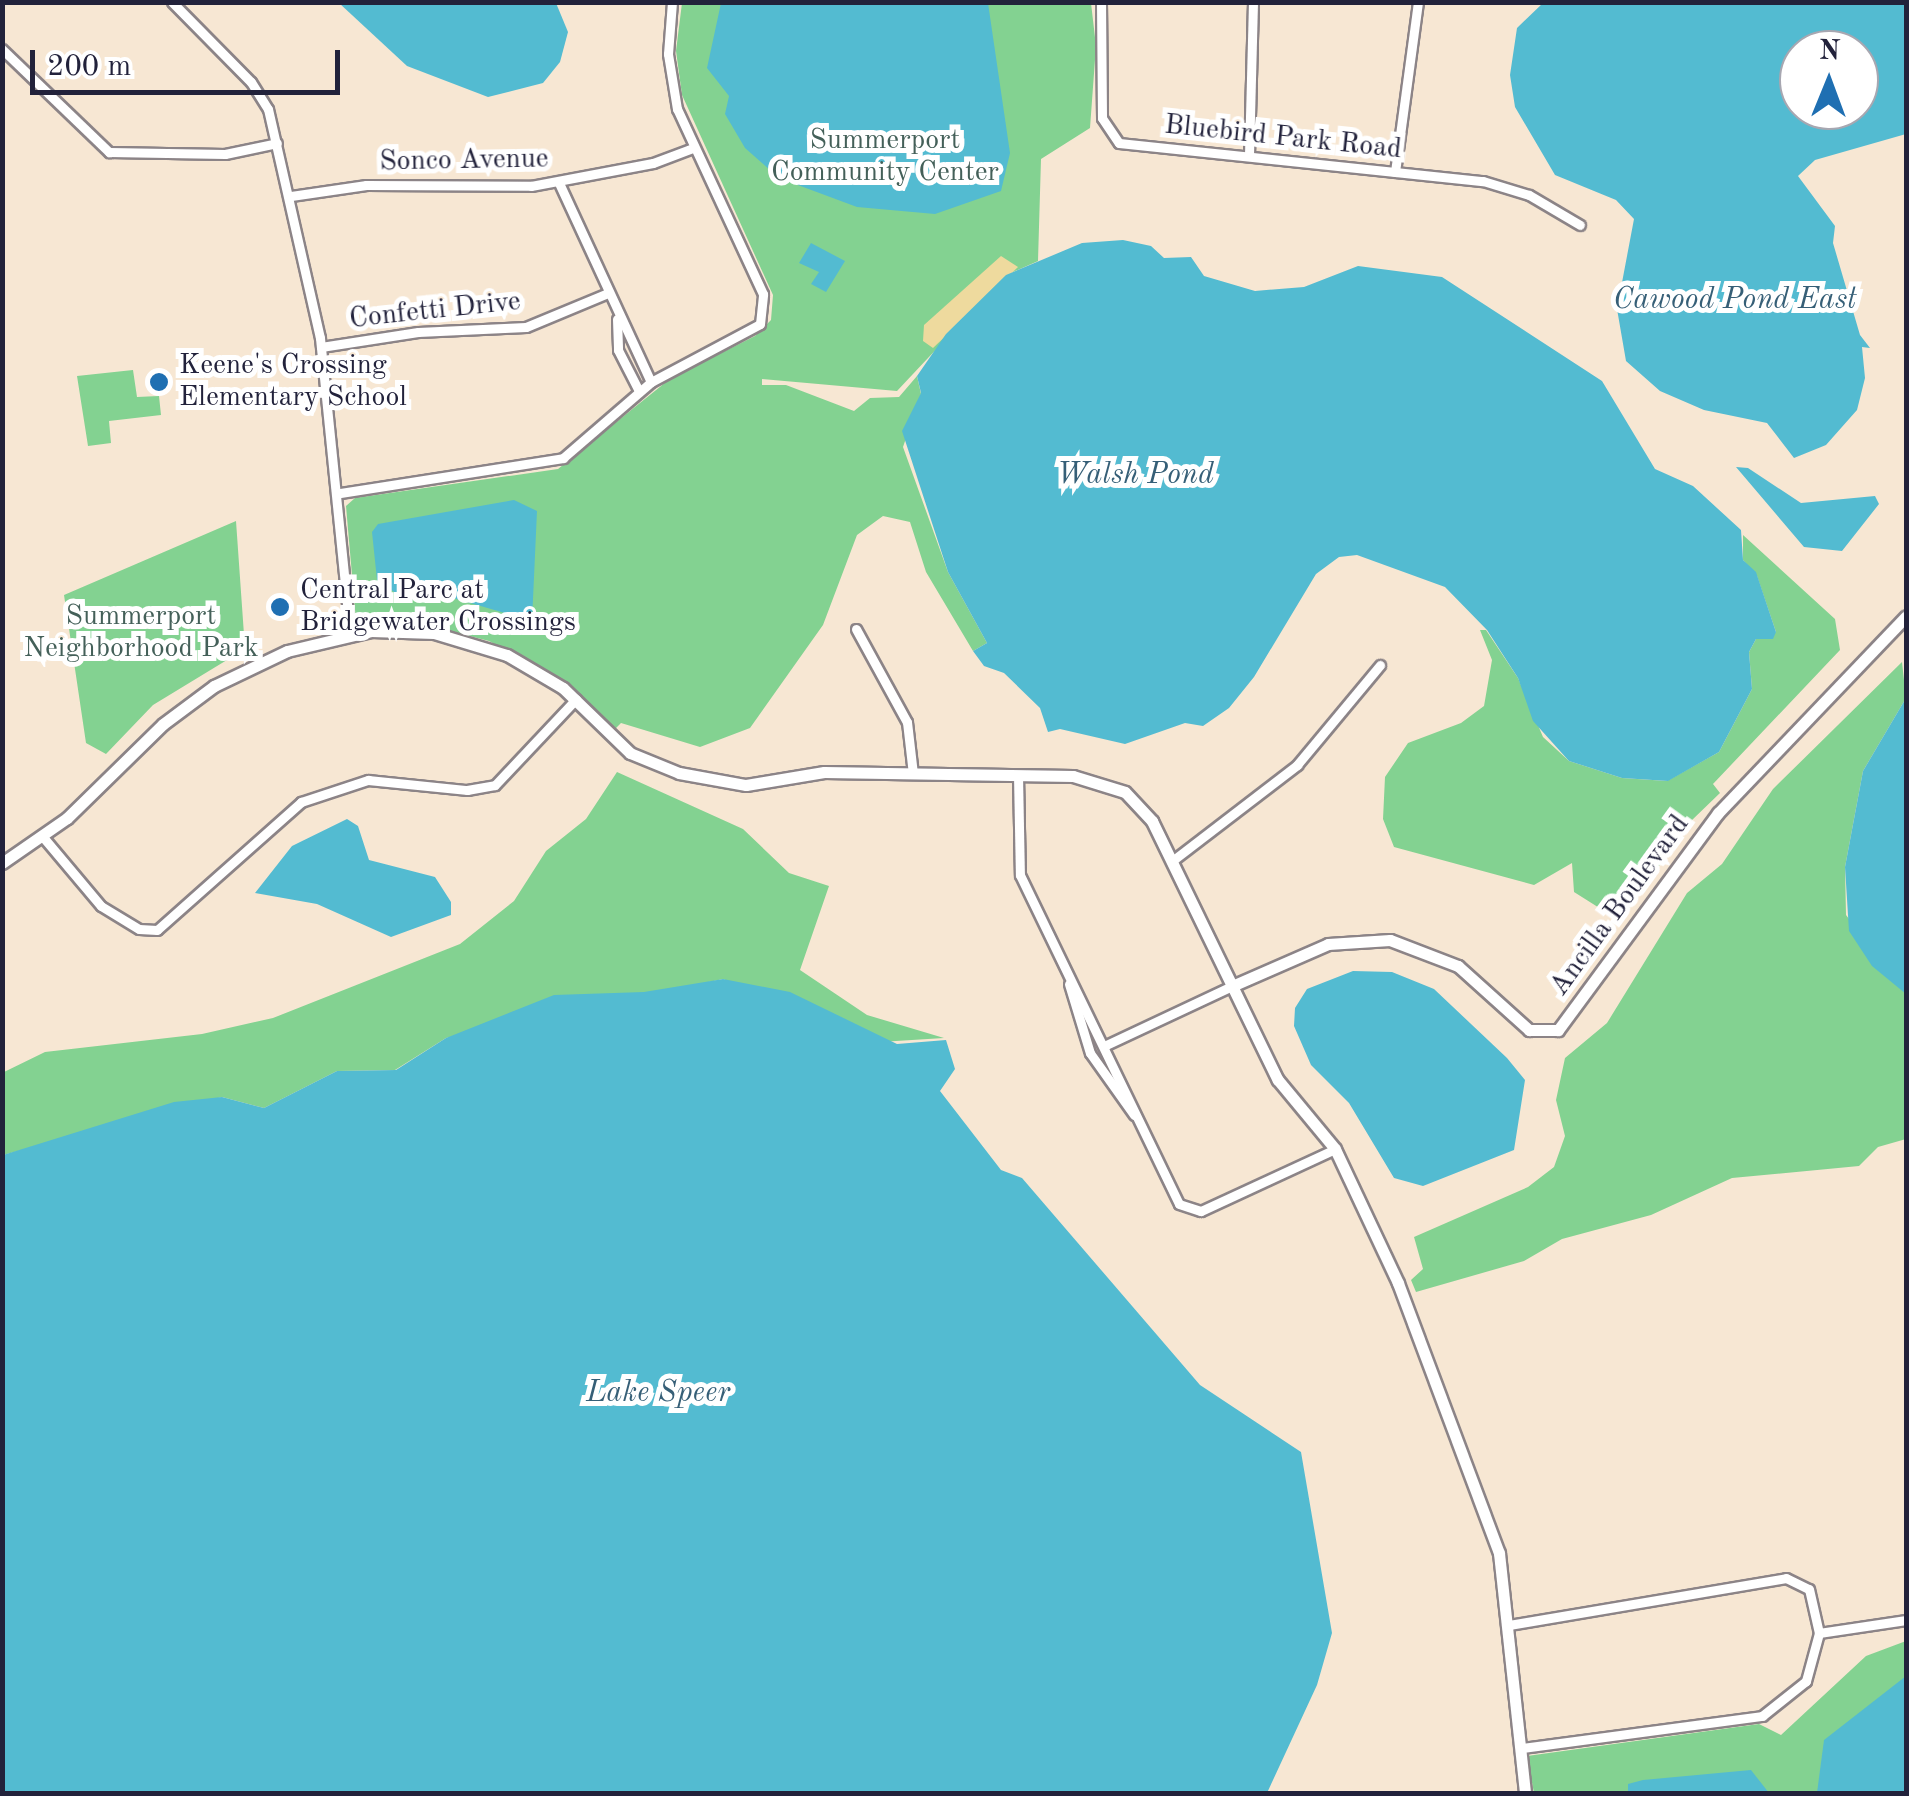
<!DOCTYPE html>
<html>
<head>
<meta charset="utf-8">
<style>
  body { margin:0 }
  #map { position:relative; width:1909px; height:1796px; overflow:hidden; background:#f7e7d3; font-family:"Old Standard TT",serif }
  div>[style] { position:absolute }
  .green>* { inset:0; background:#83d291 }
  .sand>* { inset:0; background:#eeda9e }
  .water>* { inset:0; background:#53bbd1 }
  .roads { filter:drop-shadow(2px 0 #8c8487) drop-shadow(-2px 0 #8c8487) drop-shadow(0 2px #8c8487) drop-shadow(0 -2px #8c8487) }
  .minor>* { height:9px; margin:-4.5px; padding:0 4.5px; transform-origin:4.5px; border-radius:4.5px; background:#fff }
  .tertiary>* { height:11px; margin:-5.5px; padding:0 5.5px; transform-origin:5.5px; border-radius:5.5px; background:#fff }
  .dots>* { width:28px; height:28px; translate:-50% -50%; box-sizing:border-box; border:5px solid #fff; border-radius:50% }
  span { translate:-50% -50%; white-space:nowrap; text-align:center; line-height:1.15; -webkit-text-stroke:10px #fff; paint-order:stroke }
  .street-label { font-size:28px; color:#22223b }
  .park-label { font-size:28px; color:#446059 }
  .poi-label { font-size:28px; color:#22223b }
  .left { translate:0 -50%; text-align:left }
  .water-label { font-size:30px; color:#365f77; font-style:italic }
  .frame { position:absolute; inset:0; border:5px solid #22223b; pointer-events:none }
  .north { position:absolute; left:1779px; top:30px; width:100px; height:100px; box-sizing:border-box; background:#fff; border:2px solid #a7a7b1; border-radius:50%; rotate:1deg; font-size:28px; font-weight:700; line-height:40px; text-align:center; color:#22223b }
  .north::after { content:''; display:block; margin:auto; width:35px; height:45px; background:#1f6fb2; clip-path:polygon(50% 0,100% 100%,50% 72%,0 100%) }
  .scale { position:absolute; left:30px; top:50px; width:310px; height:45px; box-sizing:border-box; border:5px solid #22223b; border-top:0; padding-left:12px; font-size:30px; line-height:35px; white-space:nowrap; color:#22223b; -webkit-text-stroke:8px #fff; paint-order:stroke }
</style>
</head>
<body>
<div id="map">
  <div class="green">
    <div style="clip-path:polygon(682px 3px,1091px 3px,1096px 46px,1090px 128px,1041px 159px,1038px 261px,1006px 275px,897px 391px,762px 379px,762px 385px,786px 385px,854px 411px,870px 398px,899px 397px,917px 376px,921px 394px,903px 447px,948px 572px,987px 643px,973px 651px,926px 572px,910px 522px,883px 516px,857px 535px,823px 625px,750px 728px,700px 747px,621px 723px,614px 730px,564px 682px,489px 641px,438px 628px,356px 621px,346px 506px,355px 498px,558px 469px,671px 378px,755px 336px,771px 320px,773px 295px,682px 95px,676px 51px)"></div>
    <div style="clip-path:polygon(133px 370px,137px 397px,159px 396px,161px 415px,109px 421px,111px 443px,88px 446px,77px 376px)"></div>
    <div style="clip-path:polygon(236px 521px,245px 649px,153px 705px,106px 754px,86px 743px,64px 595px)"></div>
    <div style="clip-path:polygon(1743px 535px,1835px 619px,1840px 650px,1713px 784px,1720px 793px,1691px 821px,1620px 921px,1574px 892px,1572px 863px,1534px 885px,1394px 847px,1383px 819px,1385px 777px,1408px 743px,1461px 723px,1484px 706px,1492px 660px,1480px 630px,1486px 630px,1518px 678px,1543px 737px,1569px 761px,1622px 778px,1667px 781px,1719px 752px,1752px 689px,1749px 652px,1756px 639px,1776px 632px,1757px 576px,1743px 560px)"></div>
    <div style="clip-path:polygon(1902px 662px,1906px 698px,1863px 771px,1845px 867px,1846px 915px,1906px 994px,1906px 1139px,1878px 1147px,1859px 1166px,1732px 1178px,1651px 1215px,1562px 1239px,1524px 1261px,1416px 1292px,1411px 1280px,1423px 1269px,1414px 1237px,1528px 1187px,1554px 1167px,1565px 1136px,1556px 1100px,1565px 1058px,1607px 1023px,1687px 893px,1722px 864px,1773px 789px)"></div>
    <div style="clip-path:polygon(617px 772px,743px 829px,789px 873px,829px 886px,800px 970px,867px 1015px,944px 1038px,880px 1042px,723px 979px,446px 1038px,395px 1070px,337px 1071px,264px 1108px,222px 1097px,3px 1155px,2px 1073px,45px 1052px,202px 1034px,273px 1018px,460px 944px,514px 901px,546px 851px,586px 819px)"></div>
    <div style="clip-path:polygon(1906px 1641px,1906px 1793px,1534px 1793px,1527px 1756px,1759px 1724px,1781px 1735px,1866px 1656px)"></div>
  </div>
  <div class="sand">
    <div style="clip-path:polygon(1001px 256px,1018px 267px,933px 348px,923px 341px,924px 325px)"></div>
  </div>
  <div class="water">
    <div style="clip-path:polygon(339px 3px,556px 3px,568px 32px,560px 62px,543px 83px,488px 97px,407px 66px)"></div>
    <div style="clip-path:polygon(721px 3px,988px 3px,1010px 153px,1001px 191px,935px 214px,857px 207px,779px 178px,745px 148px,725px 114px,729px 96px,707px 68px)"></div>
    <div style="clip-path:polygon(evenodd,1543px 3px,1906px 3px,1906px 134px,1815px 160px,1798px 176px,1835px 226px,1833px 243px,1860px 335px,1870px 348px,1862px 347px,1865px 378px,1857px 410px,1826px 445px,1794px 458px,1767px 423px,1704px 410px,1660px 391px,1626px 361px,1617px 309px,1634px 219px,1616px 200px,1555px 175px,1515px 107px,1510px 75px,1517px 28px,1543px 3px,1859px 50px,1859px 110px,1799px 110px,1799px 50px,1859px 50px)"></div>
    <div style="clip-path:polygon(1123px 240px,1151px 246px,1164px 258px,1191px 257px,1204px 276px,1255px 291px,1304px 287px,1358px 266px,1442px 277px,1602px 381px,1655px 469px,1693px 486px,1741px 530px,1743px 560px,1756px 572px,1776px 632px,1773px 639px,1756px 639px,1749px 652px,1752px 689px,1719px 752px,1668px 781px,1622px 778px,1569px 761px,1533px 721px,1518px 678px,1487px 630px,1445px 587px,1357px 555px,1339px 557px,1316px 574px,1254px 677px,1229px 708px,1203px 726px,1185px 723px,1125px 744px,1060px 729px,1048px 732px,1040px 708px,1004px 673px,984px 666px,973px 651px,987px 643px,948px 572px,902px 431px,921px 393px,917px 376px,946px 334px,1006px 275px,1082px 243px)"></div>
    <div style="clip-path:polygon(811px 243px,845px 261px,826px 292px,811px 284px,819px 272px,799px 263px)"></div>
    <div style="clip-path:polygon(1736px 467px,1748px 468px,1801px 503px,1875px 496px,1879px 504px,1842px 551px,1804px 547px)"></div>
    <div style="clip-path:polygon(514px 500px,537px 511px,532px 621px,453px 598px,397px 594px,377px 580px,372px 532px,378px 524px)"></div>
    <div style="clip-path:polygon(1906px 698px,1906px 994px,1872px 966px,1849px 931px,1845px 867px,1863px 771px)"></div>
    <div style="clip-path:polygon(347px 819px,358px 826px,369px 860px,435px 877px,451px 902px,451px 915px,391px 937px,317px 904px,255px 893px,292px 846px)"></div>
    <div style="clip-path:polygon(1353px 971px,1392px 972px,1434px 989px,1507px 1058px,1525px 1080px,1514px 1150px,1423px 1186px,1394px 1178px,1349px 1103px,1311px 1065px,1294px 1026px,1295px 1008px,1307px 989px)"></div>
    <div style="clip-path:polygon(723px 979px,790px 992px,897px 1044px,946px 1040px,955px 1069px,940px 1091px,1001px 1170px,1022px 1178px,1200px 1385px,1301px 1452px,1332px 1633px,1317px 1685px,1267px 1793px,3px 1793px,3px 1155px,174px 1102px,222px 1097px,264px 1108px,337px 1071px,396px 1070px,446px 1038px,554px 995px,644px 992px)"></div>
    <div style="clip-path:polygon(1906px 1676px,1906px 1793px,1817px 1793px,1824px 1740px)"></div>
    <div style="clip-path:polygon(1751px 1770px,1769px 1793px,1628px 1793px,1628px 1784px,1643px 1780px)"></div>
  </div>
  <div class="roads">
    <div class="minor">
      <div style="left:172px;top:2px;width:112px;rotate:45.4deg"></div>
      <div style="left:251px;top:82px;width:32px;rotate:58deg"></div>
      <div style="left:268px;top:109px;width:235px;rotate:77.2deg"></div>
      <div style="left:320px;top:338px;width:297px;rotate:84.2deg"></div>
      <div style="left:1101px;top:2px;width:116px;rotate:89.5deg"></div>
      <div style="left:1102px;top:118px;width:30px;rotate:56deg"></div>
      <div style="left:1119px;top:143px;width:366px;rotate:6deg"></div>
      <div style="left:1483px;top:181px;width:48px;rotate:16.9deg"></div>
      <div style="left:1529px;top:195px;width:59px;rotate:30.5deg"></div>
      <div style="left:2px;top:49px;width:149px;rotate:43.9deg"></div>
      <div style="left:109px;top:152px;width:116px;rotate:1deg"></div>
      <div style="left:225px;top:154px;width:53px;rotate:-11.9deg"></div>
      <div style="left:1249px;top:155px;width:153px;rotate:-88.5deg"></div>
      <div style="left:1395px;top:172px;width:172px;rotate:-82.3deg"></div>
      <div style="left:559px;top:183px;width:219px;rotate:65.2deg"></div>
      <div style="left:291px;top:196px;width:76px;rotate:-8.3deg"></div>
      <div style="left:366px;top:185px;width:165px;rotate:0.3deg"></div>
      <div style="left:531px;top:186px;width:124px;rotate:-10.7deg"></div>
      <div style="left:653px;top:163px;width:43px;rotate:-20.6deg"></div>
      <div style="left:617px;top:319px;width:31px;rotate:88deg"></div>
      <div style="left:618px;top:350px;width:46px;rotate:62.9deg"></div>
      <div style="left:321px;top:347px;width:98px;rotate:-8.8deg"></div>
      <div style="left:418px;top:332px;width:108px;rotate:-2.7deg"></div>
      <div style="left:526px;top:327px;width:89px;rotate:-22.5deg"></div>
      <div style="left:340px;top:493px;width:226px;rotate:-8.9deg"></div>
      <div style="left:563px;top:458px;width:116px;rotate:-40.8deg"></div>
      <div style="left:651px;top:382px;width:123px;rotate:-28deg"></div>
      <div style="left:760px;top:324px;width:30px;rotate:-84deg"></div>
      <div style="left:763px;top:294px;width:204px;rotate:-114.9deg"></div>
      <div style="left:677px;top:109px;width:56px;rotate:-99.3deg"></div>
      <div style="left:668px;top:54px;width:52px;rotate:-85.6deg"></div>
      <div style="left:856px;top:629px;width:106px;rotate:61.3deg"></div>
      <div style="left:907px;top:722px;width:52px;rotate:83.4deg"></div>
      <div style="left:1018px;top:775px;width:100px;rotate:88.9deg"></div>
      <div style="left:1020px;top:875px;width:365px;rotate:64.2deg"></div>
      <div style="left:1179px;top:1204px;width:23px;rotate:18deg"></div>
      <div style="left:1201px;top:1211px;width:148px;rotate:-24.8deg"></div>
      <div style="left:43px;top:837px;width:90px;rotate:50deg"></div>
      <div style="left:101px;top:906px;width:44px;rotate:31.2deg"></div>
      <div style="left:139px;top:929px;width:18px;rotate:3deg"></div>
      <div style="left:157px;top:930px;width:193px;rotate:-41.6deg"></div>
      <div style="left:301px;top:802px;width:71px;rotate:-18.2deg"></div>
      <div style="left:368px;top:780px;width:100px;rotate:5.8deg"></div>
      <div style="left:467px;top:790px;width:28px;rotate:-10deg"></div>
      <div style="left:495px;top:785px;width:118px;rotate:-46.7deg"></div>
      <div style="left:1172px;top:861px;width:158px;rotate:-37.5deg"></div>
      <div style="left:1297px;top:765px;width:130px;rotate:-50.3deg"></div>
      <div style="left:1069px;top:984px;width:72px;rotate:73.1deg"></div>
      <div style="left:1090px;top:1053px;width:76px;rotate:54.6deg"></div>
      <div style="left:1104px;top:1046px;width:141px;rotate:-25.1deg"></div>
      <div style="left:1509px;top:1625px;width:281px;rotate:-9.6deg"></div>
      <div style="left:1786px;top:1578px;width:25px;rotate:26deg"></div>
      <div style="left:1809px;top:1589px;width:45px;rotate:77.2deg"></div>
      <div style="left:1819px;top:1633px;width:50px;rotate:105.2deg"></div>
      <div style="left:1806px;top:1681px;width:56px;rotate:141.5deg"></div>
      <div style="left:1762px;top:1716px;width:243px;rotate:172.4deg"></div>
      <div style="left:1819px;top:1633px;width:88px;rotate:-8.5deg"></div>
    </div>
    <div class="tertiary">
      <div style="left:2px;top:863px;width:79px;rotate:-34.7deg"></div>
      <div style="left:67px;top:818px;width:134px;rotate:-44.4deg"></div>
      <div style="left:163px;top:724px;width:64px;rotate:-36.7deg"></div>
      <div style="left:214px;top:686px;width:81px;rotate:-25.6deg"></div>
      <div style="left:287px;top:651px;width:86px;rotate:-13.4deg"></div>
      <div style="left:371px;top:631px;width:63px;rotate:1.8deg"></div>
      <div style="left:434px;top:633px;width:76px;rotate:16.8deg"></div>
      <div style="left:507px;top:655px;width:65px;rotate:30.5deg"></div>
      <div style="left:563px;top:688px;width:93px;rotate:44.1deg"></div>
      <div style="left:630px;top:753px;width:53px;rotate:22.2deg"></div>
      <div style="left:679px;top:773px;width:68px;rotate:10.2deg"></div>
      <div style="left:746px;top:785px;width:79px;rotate:-9.5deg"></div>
      <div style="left:824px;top:772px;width:249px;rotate:0.9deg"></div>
      <div style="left:1073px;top:776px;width:54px;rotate:17.1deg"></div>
      <div style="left:1125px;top:792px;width:40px;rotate:47deg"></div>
      <div style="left:1152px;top:821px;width:288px;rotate:64.1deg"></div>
      <div style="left:1278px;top:1080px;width:89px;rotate:50.4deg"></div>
      <div style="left:1335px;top:1149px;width:148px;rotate:64.8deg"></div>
      <div style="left:1398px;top:1283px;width:288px;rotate:69.5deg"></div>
      <div style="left:1499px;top:1553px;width:242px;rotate:83.8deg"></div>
      <div style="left:1232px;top:986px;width:105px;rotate:-23.6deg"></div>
      <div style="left:1328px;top:944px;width:62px;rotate:-3.7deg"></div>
      <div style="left:1390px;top:940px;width:73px;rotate:20.9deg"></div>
      <div style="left:1458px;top:966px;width:96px;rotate:42deg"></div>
      <div style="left:1529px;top:1030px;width:29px"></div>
      <div style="left:1558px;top:1030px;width:270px;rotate:-53.6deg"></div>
      <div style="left:1718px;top:813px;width:272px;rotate:-46.3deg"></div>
    </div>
  </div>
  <div class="dots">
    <div style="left:159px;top:382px;background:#1f6fb2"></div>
    <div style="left:280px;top:607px;background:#1f6fb2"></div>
  </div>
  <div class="street-label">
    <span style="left:1283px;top:138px;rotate:6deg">Bluebird Park Road</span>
    <span style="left:464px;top:161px;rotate:-1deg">Sonco Avenue</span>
    <span style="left:435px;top:311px;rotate:-6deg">Confetti Drive</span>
    <span style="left:1620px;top:906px;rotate:-54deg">Ancilla Boulevard</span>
  </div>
  <div class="park-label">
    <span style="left:885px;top:157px">Summerport<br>Community Center</span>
    <span style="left:141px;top:633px">Summerport<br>Neighborhood Park</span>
  </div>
  <div class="poi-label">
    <span class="left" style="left:179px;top:382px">Keene's Crossing<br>Elementary School</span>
    <span class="left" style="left:300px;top:607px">Central Parc at<br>Bridgewater Crossings</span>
  </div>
  <div class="water-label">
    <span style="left:1735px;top:300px">Cawood Pond East</span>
    <span style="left:1135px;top:475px">Walsh Pond</span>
    <span style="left:658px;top:1393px">Lake Speer</span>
  </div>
  <div class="frame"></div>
  <div class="north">N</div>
  <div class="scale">200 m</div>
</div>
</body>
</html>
